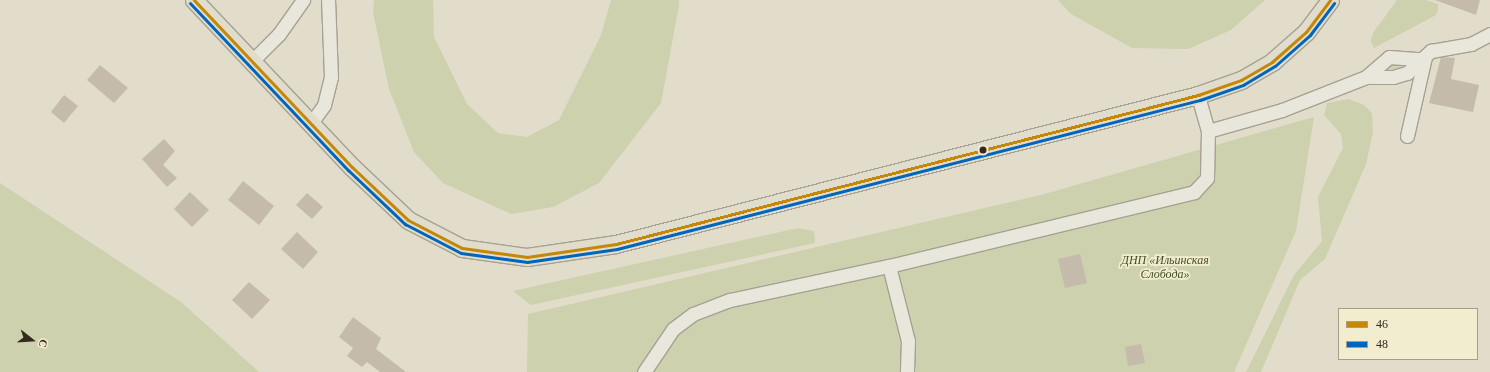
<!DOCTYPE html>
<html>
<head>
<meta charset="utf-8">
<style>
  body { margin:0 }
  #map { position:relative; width:1490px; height:372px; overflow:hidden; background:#e1ddca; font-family:Georgia,serif }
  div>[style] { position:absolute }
  .green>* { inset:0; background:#cdd1ad }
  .building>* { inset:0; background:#c4bbab }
  .roads { filter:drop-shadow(1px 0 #a6a193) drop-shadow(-1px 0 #a6a193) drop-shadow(0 1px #a6a193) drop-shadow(0 -1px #a6a193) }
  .minor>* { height:13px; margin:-6.5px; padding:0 6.5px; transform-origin:6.5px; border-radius:6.5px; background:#e9e6db }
  .major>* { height:17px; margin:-8.5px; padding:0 8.5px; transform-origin:8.5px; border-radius:8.5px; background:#e0ddcd }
  .bus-1>* { height:3px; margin:-1.5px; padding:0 1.5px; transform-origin:1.5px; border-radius:1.5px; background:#c68707 }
  .bus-2>* { height:3px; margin:-1.5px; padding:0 1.5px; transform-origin:1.5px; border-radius:1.5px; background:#0065bd }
  .dots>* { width:11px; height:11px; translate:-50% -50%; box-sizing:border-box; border:2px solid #f3edcf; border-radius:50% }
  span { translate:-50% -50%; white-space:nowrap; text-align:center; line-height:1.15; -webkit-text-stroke:3.5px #f3edcf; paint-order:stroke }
  .park-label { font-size:12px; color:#3f4e24; font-style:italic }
  .legend { position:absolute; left:1338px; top:308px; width:140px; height:52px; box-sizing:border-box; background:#f3edcf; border:1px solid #a69f88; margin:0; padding:5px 7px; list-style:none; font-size:12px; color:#332a1d }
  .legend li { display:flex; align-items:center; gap:8px; height:20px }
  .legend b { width:20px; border:1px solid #a69f88 }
  .north { position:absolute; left:12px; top:320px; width:40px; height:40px; -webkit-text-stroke:3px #f3edcf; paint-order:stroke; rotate:107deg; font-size:11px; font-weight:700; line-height:16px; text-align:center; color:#332a1d }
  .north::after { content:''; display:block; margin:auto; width:14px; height:18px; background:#332a1d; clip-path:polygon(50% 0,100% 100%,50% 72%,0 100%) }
</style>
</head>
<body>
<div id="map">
  <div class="green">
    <div style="clip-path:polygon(374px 0,433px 0,434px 37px,467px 104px,498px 133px,527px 137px,559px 120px,601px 35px,611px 0,679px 0,679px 5px,661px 103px,599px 183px,553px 207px,511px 214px,443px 183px,414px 152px,389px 89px,373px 12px)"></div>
    <div style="clip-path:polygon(1058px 0,1265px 0,1231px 30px,1188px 49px,1132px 48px,1071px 14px)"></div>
    <div style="clip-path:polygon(1397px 0,1426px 0,1438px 4px,1438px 9px,1436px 15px,1374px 48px,1371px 41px,1373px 33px)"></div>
    <div style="clip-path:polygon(1401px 60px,1404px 67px,1375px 73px)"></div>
    <div style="clip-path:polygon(1349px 99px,1364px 105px,1372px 113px,1373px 132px,1366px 164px,1325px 259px,1300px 280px,1261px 372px,1246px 372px,1294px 275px,1322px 241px,1318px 197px,1343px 148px,1341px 134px,1324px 115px,1327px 103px)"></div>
    <div style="clip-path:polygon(1314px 117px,1296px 231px,1234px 372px,527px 372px,528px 314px,1041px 195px)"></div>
    <div style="clip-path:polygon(0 183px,181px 302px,259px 372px,0 372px)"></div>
    <div style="clip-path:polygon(798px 228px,814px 231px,815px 243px,531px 305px,513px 291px)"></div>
  </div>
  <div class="building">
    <div style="clip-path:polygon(1435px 0,1480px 0,1476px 15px)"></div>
    <div style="clip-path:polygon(1441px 57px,1455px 58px,1451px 79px,1479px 85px,1473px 112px,1429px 103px)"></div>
    <div style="clip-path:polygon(100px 65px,128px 88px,114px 103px,87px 80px)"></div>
    <div style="clip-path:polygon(64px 95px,78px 106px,64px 123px,51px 112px)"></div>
    <div style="clip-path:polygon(164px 139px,175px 151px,163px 165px,177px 178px,167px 187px,142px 159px)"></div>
    <div style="clip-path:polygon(243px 181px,274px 206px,259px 225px,228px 200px)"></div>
    <div style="clip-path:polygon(190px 192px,209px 210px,192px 227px,174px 209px)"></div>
    <div style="clip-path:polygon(307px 193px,323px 207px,312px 219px,296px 205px)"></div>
    <div style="clip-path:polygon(297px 232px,318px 252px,303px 269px,281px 249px)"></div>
    <div style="clip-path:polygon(1080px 254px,1087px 283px,1065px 288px,1058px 259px)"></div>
    <div style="clip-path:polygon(249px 282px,270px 300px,252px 319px,232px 300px)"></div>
    <div style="clip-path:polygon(353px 317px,381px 338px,376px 349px,406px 372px,380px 372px,367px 362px,362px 367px,347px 356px,353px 348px,339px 337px)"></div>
    <div style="clip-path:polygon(1141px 344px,1145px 363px,1128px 366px,1125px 347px)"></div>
  </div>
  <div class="roads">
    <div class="minor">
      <div style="left:252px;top:61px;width:38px;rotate:-45deg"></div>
      <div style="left:279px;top:34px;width:42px;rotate:-54.8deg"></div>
      <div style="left:1366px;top:77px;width:30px;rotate:-41deg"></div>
      <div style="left:1389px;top:57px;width:31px;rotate:4deg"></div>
      <div style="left:311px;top:123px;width:22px;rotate:-54deg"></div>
      <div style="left:324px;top:105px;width:29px;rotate:-76deg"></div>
      <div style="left:331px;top:77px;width:77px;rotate:-92.2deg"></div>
      <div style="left:1208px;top:131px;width:77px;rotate:-15.8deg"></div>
      <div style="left:1282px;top:110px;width:90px;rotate:-21.4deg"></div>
      <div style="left:1366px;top:77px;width:27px"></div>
      <div style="left:1393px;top:77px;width:15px;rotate:-16deg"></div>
      <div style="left:1407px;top:73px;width:33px;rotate:-43deg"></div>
      <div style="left:1431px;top:51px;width:41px;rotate:-9.9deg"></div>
      <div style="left:1471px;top:44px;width:21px;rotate:-28deg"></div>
      <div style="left:1407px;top:136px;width:81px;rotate:-77.2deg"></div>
      <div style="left:889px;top:266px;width:77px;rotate:75.8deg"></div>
      <div style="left:908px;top:341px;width:31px;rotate:92deg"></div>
      <div style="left:644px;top:372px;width:52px;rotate:-56deg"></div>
      <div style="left:673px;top:329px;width:25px;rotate:-37deg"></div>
      <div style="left:693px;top:314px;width:40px;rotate:-21deg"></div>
      <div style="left:730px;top:300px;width:163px;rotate:-12.1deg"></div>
      <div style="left:889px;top:266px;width:314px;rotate:-13.6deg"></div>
      <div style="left:1194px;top:192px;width:19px;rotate:-47deg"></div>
      <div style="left:1207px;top:178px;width:47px;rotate:-88.8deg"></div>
      <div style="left:1208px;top:131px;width:37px;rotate:-106deg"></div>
    </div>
    <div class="major">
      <div style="left:194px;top:0;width:230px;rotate:46.6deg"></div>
      <div style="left:352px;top:167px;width:77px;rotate:43.4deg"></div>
      <div style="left:408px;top:220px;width:61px;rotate:27.4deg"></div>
      <div style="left:462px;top:248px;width:66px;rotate:7.9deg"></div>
      <div style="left:527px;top:257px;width:90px;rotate:-8.3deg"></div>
      <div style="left:616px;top:244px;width:601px;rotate:-14.36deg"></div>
      <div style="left:1198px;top:95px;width:46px;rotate:-19.2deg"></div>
      <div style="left:1241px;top:80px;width:36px;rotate:-30deg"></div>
      <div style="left:1272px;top:62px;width:45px;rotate:-41.4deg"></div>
      <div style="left:1306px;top:32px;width:40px;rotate:-53deg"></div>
    </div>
  </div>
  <div class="bus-1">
    <div style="left:194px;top:0;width:230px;rotate:46.6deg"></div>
    <div style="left:352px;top:167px;width:77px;rotate:43.4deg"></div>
    <div style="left:408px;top:220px;width:61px;rotate:27.4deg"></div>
    <div style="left:462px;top:248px;width:66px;rotate:7.9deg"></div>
    <div style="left:527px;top:257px;width:90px;rotate:-8.3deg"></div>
    <div style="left:616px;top:244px;width:601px;rotate:-14.36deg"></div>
    <div style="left:1198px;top:95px;width:46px;rotate:-19.2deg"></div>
    <div style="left:1241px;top:80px;width:36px;rotate:-30deg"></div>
    <div style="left:1272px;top:62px;width:45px;rotate:-41.4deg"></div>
    <div style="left:1306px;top:32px;width:40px;rotate:-53deg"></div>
  </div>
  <div class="bus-2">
    <div style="left:190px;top:3px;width:230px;rotate:46.6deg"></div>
    <div style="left:348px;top:170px;width:79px;rotate:43.5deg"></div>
    <div style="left:405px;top:224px;width:63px;rotate:27.4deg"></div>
    <div style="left:461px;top:253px;width:67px;rotate:7.8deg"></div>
    <div style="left:527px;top:262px;width:91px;rotate:-8.2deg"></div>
    <div style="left:617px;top:249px;width:602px;rotate:-14.34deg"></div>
    <div style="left:1200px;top:100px;width:46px;rotate:-19.2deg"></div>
    <div style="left:1243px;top:85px;width:37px;rotate:-31deg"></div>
    <div style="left:1275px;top:66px;width:47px;rotate:-41.5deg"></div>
    <div style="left:1310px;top:35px;width:40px;rotate:-53deg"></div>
  </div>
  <div class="dots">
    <div style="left:983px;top:150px;background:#332a1d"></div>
  </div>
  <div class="park-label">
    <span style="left:1165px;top:268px">ДНП «Ильинская<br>Слобода»</span>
  </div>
  <ul class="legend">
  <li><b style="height:5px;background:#c68707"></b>46</li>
  <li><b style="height:5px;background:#0065bd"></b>48</li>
  </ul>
  <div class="north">С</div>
</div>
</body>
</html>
